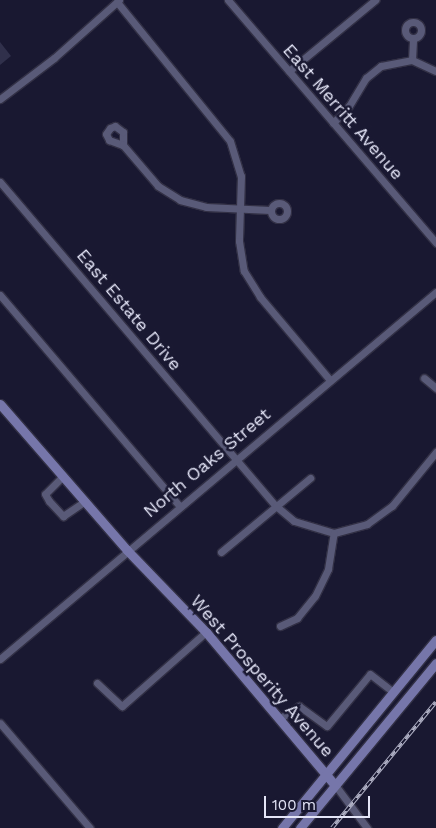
<!DOCTYPE html>
<html>
<head>
<meta charset="utf-8">
<style>
  body { margin:0 }
  #map { position:relative; width:436px; height:828px; overflow:hidden; background:#191831; font-family:"Work Sans",sans-serif }
  div>[style] { position:absolute }
  .building>* { inset:0; background:#30304b }
  .roads { filter:drop-shadow(1px 0 #323045) drop-shadow(-1px 0 #323045) drop-shadow(0 1px #323045) drop-shadow(0 -1px #323045) }
  .minor>* { height:7px; margin:-3.5px; padding:0 3.5px; transform-origin:3.5px; border-radius:3.5px; background:#595a78 }
  .minor>.ring { margin:-3.5px; padding:0; box-sizing:content-box; background:none; border:7px solid #595a78; border-radius:50% }
  .major>* { height:9px; margin:-4.5px; padding:0 4.5px; transform-origin:4.5px; border-radius:4.5px; background:#7676aa }
  .rail>* { height:4px; margin-top:-2px; transform-origin:0; background:repeating-linear-gradient(90deg,#191831 0 5.5px,#b0b1c5 0 11px); box-sizing:border-box; border-block:1px solid #b0b1c5 }
  span { translate:-50% -50%; white-space:nowrap; text-align:center; line-height:1.15; -webkit-text-stroke:5px #191831; paint-order:stroke }
  .street-label { font-size:18px; color:#e4e5f7 }
  .scale { position:absolute; left:264px; top:796px; width:106px; height:22px; box-sizing:border-box; border:2px solid #e4e5f7; border-top:0; padding-left:6px; font-size:15px; line-height:18px; white-space:nowrap; color:#e4e5f7; -webkit-text-stroke:4px #191831; paint-order:stroke }
</style>
</head>
<body>
<div id="map">
  <div class="building">
    <div style="clip-path:polygon(0 42px,11px 56px,0 65px)"></div>
  </div>
  <div class="roads">
    <div class="minor">
      <div style="left:228px;top:0;width:320px;rotate:49.4deg"></div>
      <div style="left:117px;top:2px;width:179px;rotate:50.9deg"></div>
      <div style="left:230px;top:141px;width:37px;rotate:73deg"></div>
      <div style="left:241px;top:176px;width:65px;rotate:91.8deg"></div>
      <div style="left:239px;top:241px;width:30px;rotate:81deg"></div>
      <div style="left:244px;top:271px;width:31px;rotate:58deg"></div>
      <div style="left:260px;top:297px;width:109px;rotate:49.9deg"></div>
      <div class="ring" style="left:405px;top:22px;width:9px;height:9px"></div>
      <div style="left:412px;top:60px;width:22px;rotate:-87deg"></div>
      <div style="left:289px;top:71px;width:112px;rotate:-39.5deg"></div>
      <div style="left:0;top:99px;width:68px;rotate:-37.2deg"></div>
      <div style="left:54px;top:58px;width:87px;rotate:-41.7deg"></div>
      <div style="left:333px;top:123px;width:23px;rotate:-47deg"></div>
      <div style="left:349px;top:106px;width:33px;rotate:-59deg"></div>
      <div style="left:366px;top:78px;width:19px;rotate:-39deg"></div>
      <div style="left:381px;top:66px;width:32px;rotate:-11deg"></div>
      <div style="left:412px;top:60px;width:26px;rotate:25deg"></div>
      <div style="left:123px;top:145px;width:13px;rotate:-90deg"></div>
      <div style="left:123px;top:132px;width:10px;rotate:-143deg"></div>
      <div style="left:115px;top:126px;width:5px;rotate:158deg"></div>
      <div style="left:110px;top:128px;width:7px;rotate:124deg"></div>
      <div style="left:106px;top:134px;width:7px;rotate:63deg"></div>
      <div style="left:109px;top:140px;width:15px;rotate:20deg"></div>
      <div style="left:123px;top:145px;width:54px;rotate:49.5deg"></div>
      <div style="left:158px;top:186px;width:26px;rotate:32deg"></div>
      <div style="left:180px;top:200px;width:27px;rotate:15deg"></div>
      <div style="left:206px;top:207px;width:64px;rotate:2.7deg"></div>
      <div style="left:0;top:182px;width:426px;rotate:49.6deg"></div>
      <div style="left:276px;top:506px;width:23px;rotate:40deg"></div>
      <div style="left:294px;top:521px;width:42px;rotate:16.7deg"></div>
      <div style="left:334px;top:533px;width:34px;rotate:-15deg"></div>
      <div style="left:367px;top:524px;width:31px;rotate:-36deg"></div>
      <div style="left:392px;top:506px;width:70px;rotate:-50.8deg"></div>
      <div class="ring" style="left:271px;top:203px;width:9px;height:9px"></div>
      <div style="left:0;top:295px;width:276px;rotate:49.6deg"></div>
      <div style="left:424px;top:378px;width:16px;rotate:40deg"></div>
      <div style="left:63px;top:476px;width:25px;rotate:135deg"></div>
      <div style="left:45px;top:494px;width:8px;rotate:60deg"></div>
      <div style="left:49px;top:501px;width:21px;rotate:47deg"></div>
      <div style="left:63px;top:516px;width:27px;rotate:-34deg"></div>
      <div style="left:221px;top:552px;width:116px;rotate:-39.7deg"></div>
      <div style="left:280px;top:626px;width:19px;rotate:-25deg"></div>
      <div style="left:297px;top:618px;width:28px;rotate:-51deg"></div>
      <div style="left:315px;top:596px;width:30px;rotate:-64deg"></div>
      <div style="left:328px;top:569px;width:36px;rotate:-81deg"></div>
      <div style="left:0;top:659px;width:570px;rotate:-40.09deg"></div>
      <div style="left:97px;top:683px;width:34px;rotate:43deg"></div>
      <div style="left:122px;top:706px;width:112px;rotate:-41.4deg"></div>
      <div style="left:279px;top:719px;width:24px;rotate:-33deg"></div>
      <div style="left:299px;top:706px;width:34px;rotate:36deg"></div>
      <div style="left:327px;top:726px;width:67px;rotate:-50.4deg"></div>
      <div style="left:370px;top:674px;width:29px;rotate:38deg"></div>
      <div style="left:0;top:723px;width:138px;rotate:49.4deg"></div>
      <div style="left:335px;top:785px;width:54px;rotate:53.3deg"></div>
    </div>
    <div class="major">
      <div style="left:0;top:404px;width:194px;rotate:49deg"></div>
      <div style="left:127px;top:550px;width:114px;rotate:46.1deg"></div>
      <div style="left:206px;top:632px;width:200px;rotate:49.9deg"></div>
      <div style="left:282px;top:828px;width:243px;rotate:-50.7deg"></div>
      <div style="left:300px;top:828px;width:214px;rotate:-50.5deg"></div>
    </div>
  </div>
  <div class="rail">
    <div style="left:332px;top:828px;width:163px;rotate:-50.5deg"></div>
  </div>
  <div class="street-label">
    <span style="left:343px;top:112px;rotate:49deg">East Merritt Avenue</span>
    <span style="left:129px;top:310px;rotate:50deg">East Estate Drive</span>
    <span style="left:207px;top:463px;rotate:-40deg">North Oaks Street</span>
    <span style="left:262px;top:676px;rotate:49deg">West Prosperity Avenue</span>
  </div>
  <div class="scale">100 m</div>
</div>
</body>
</html>
